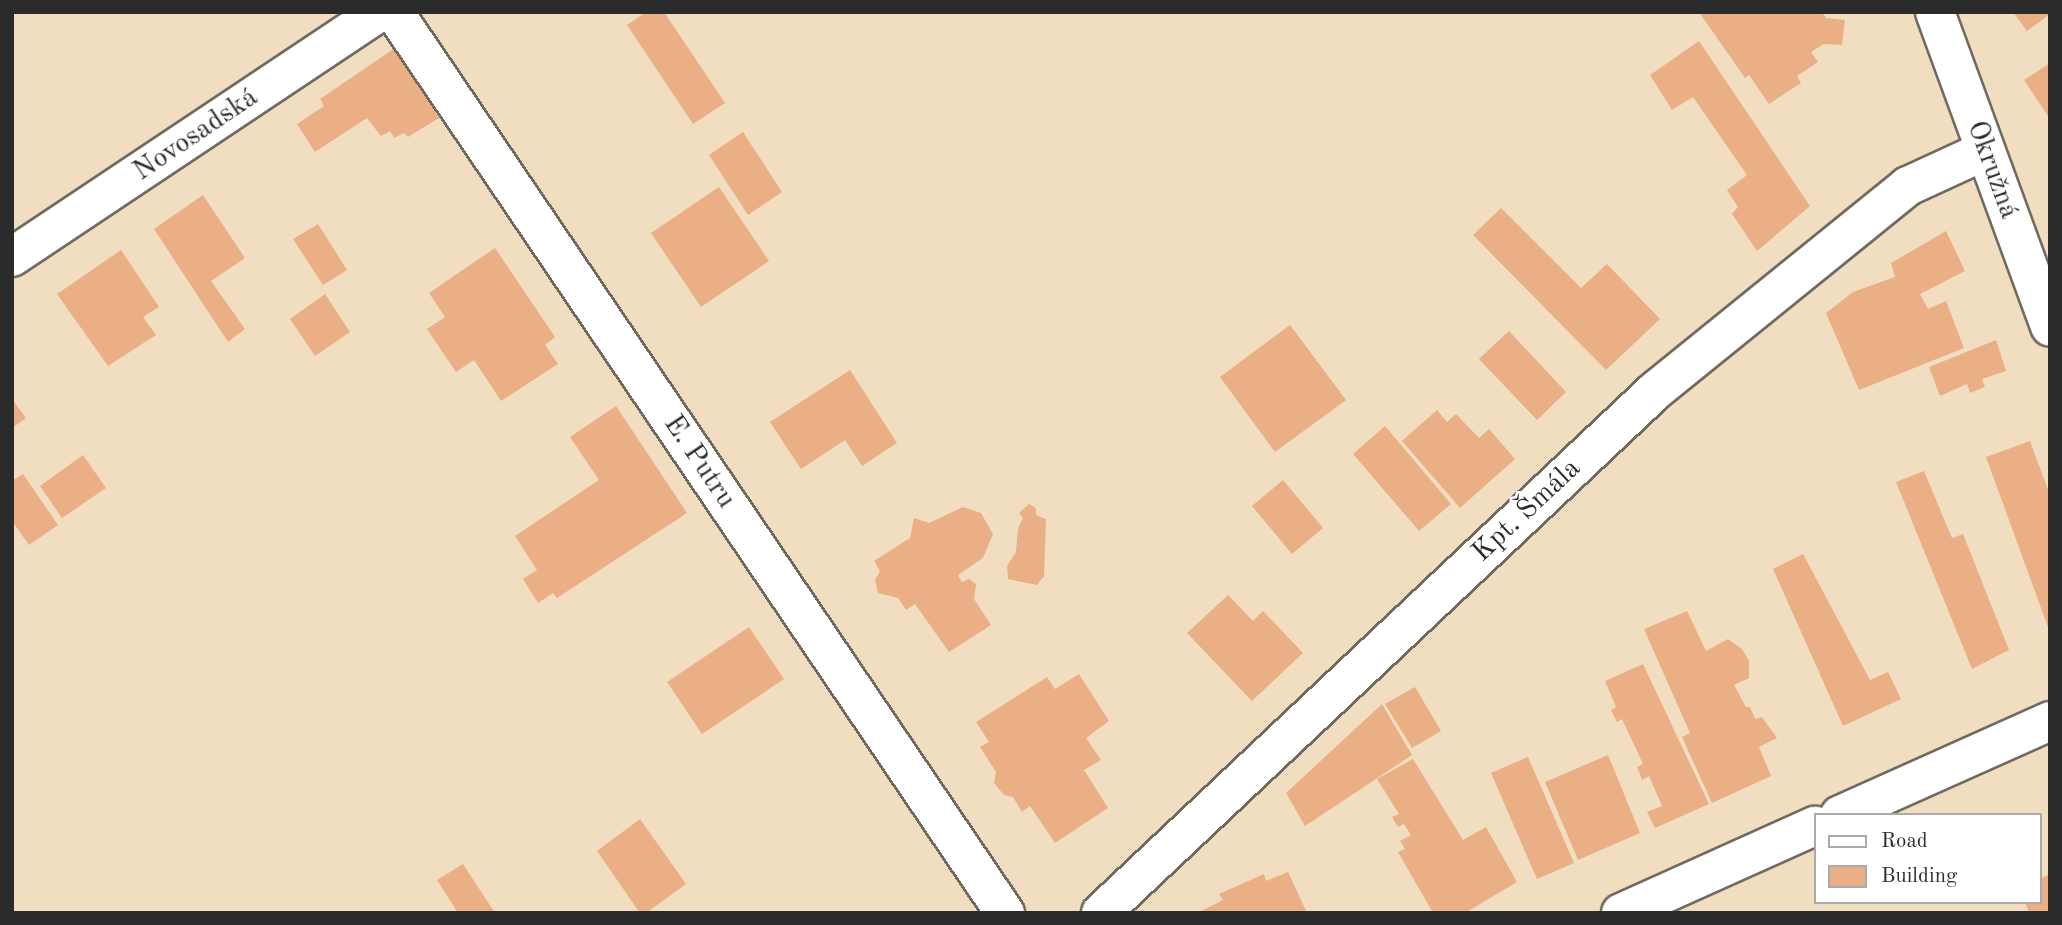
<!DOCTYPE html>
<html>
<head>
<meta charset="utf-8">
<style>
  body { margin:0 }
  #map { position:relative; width:2062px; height:925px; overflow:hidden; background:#f1dec0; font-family:"Old Standard TT",serif }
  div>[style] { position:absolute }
  .building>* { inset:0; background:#eaaf85 }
  .roads { filter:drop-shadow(2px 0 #706a5f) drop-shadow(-2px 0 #706a5f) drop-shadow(0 2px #706a5f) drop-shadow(0 -2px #706a5f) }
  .minor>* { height:38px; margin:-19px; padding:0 19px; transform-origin:19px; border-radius:19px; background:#fff }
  span { translate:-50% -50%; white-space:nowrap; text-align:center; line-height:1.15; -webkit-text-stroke:5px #fff; paint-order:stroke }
  .street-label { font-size:28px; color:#2b2b2b }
  .frame { position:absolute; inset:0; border:14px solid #2b2b2b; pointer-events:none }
  .legend { position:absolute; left:1814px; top:813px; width:228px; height:91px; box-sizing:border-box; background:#fff; border:2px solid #aaa; margin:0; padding:9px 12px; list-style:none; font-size:21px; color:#2b2b2b }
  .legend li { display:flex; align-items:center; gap:14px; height:35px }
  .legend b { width:35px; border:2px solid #aaa }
</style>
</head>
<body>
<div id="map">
  <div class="building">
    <div style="clip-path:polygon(646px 12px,664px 12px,725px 103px,693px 124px,627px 25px)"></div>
    <div style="clip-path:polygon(1699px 12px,1822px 12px,1826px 18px,1845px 20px,1842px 45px,1824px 44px,1811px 52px,1818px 62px,1797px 76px,1801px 83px,1769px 104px,1749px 75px,1745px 78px)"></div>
    <div style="clip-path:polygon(2013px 12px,2050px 12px,2050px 14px,2027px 31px)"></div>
    <div style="clip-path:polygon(1699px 41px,1810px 206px,1757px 251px,1732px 214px,1738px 207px,1727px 190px,1747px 175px,1693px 97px,1672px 110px,1650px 75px)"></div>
    <div style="clip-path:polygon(395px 48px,439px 118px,408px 137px,404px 133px,394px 138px,390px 131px,381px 136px,367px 118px,315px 152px,297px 124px,324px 106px,320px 99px)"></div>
    <div style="clip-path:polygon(2050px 63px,2050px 119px,2024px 80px)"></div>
    <div style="clip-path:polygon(743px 132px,782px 192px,748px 215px,709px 155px)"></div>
    <div style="clip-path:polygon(719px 187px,769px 261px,701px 307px,651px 233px)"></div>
    <div style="clip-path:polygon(203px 195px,245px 258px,211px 281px,245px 329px,228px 342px,154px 229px)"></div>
    <div style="clip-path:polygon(1501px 208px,1581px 288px,1607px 264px,1660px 319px,1606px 370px,1473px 235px)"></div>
    <div style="clip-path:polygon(318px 224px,347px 270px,323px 285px,293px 239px)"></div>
    <div style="clip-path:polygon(1946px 231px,1965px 271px,1920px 294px,1928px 309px,1946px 301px,1964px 348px,1859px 390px,1826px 313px,1853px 292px,1895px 277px,1891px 263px)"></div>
    <div style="clip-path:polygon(495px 248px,555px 337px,545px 345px,558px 364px,501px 401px,474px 360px,456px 372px,427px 329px,445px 317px,429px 293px)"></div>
    <div style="clip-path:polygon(121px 250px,159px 307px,143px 317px,156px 335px,108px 366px,57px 294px)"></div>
    <div style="clip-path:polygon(325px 294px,350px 332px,315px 356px,290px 319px)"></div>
    <div style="clip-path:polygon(1290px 325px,1346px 400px,1275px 452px,1220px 377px)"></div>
    <div style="clip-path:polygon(1509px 331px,1566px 392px,1537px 420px,1479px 359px)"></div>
    <div style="clip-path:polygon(1996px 340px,2006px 371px,1982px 379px,1985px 387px,1970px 393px,1967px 384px,1940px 396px,1929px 367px)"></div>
    <div style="clip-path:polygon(850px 370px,897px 443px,862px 466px,845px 440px,801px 469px,770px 422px)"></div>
    <div style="clip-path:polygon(12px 399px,26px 418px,12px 428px)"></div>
    <div style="clip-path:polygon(616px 406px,687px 513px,557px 598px,553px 593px,538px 603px,523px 579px,537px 570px,515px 536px,599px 480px,570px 437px)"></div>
    <div style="clip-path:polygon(1437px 410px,1447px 422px,1456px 414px,1479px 438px,1489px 429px,1515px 459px,1460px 508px,1402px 441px)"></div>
    <div style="clip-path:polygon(1385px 426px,1451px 504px,1419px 531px,1353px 454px)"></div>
    <div style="clip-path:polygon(2030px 441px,2050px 495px,2049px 630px,1986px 457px)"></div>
    <div style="clip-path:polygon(83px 455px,106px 488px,62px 518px,40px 486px)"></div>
    <div style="clip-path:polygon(1924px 471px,1952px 538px,1963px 534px,2009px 650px,1972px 669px,1896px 482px)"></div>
    <div style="clip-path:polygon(23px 474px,58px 525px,29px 545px,12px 521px,12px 481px)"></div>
    <div style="clip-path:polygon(1283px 480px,1323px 528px,1292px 554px,1252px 506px)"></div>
    <div style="clip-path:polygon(1029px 504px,1036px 508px,1036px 515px,1046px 519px,1044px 576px,1037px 585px,1008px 579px,1007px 566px,1016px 552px,1018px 528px,1023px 518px,1019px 513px)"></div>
    <div style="clip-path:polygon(963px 507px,981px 513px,993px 534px,983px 558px,958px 575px,962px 582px,969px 579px,976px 584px,974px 599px,991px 625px,949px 652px,915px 604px,906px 610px,898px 598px,878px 593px,875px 580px,880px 571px,874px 561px,910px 538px,914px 518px,929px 523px)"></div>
    <div style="clip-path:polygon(1803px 554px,1870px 680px,1888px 672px,1901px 699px,1843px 726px,1773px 569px)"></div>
    <div style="clip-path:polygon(1228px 595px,1253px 621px,1263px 611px,1303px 653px,1252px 701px,1187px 633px)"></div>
    <div style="clip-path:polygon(1687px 611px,1706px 651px,1728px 639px,1742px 649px,1749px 661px,1749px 678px,1734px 685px,1746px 707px,1750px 707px,1755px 719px,1762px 717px,1777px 738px,1759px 747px,1771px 776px,1712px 803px,1682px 737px,1690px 733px,1644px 629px)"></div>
    <div style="clip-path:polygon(749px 627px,784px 679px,702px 734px,667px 682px)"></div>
    <div style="clip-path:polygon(1643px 664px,1709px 804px,1655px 828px,1647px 812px,1662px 806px,1649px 776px,1642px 780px,1637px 767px,1643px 764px,1622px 719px,1617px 722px,1611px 710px,1616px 707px,1605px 681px)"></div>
    <div style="clip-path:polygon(1079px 674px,1109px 721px,1086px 738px,1101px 760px,1084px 770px,1108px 808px,1055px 843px,1030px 806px,1022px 812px,1013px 797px,1004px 795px,994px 783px,996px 772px,980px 747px,989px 742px,976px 722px,1047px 677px,1055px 689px)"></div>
    <div style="clip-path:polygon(1415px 687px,1441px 731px,1412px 748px,1385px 704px)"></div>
    <div style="clip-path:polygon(1382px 704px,1412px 755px,1305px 826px,1286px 793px)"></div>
    <div style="clip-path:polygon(1608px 755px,1640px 833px,1578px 860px,1545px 782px)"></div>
    <div style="clip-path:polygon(1528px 757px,1574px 863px,1537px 879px,1491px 773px)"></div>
    <div style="clip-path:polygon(1413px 759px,1463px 840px,1486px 827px,1517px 882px,1465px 913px,1433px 913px,1398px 852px,1405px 849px,1400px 841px,1411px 835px,1404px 824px,1398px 827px,1392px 817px,1399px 814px,1377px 779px)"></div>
    <div style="clip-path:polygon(640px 819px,686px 884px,646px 913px,640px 913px,597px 851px)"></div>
    <div style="clip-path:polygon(463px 864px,495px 913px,458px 913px,437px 880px)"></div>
    <div style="clip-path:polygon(1288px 872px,1307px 913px,1197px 913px,1223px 900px,1219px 894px,1264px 874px,1266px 881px)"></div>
    <div style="clip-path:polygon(2050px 874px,2050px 913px,2029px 913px,2025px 902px,2039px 902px,2039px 879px)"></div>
  </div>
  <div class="roads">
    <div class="minor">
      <div style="left:394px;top:12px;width:1089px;rotate:55.86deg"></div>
      <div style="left:1935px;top:12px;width:335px;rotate:69.9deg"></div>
      <div style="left:12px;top:257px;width:442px;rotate:-33.7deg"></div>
      <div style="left:1840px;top:815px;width:230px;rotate:-24.1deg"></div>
      <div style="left:1101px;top:913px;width:763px;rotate:-43.3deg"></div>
      <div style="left:1656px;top:390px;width:324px;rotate:-39deg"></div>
      <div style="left:1908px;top:186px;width:84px;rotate:-24.7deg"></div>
      <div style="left:1621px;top:913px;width:213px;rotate:-24.2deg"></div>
    </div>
  </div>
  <div class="street-label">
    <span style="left:196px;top:135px;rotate:-34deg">Novosadská</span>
    <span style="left:1992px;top:170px;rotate:70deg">Okružná</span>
    <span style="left:699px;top:462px;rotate:56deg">E. Putru</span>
    <span style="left:1527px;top:511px;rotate:-43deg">Kpt. Šmála</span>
  </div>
  <div class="frame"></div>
  <ul class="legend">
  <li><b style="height:9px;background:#fff"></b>Road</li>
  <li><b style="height:19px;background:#eaaf85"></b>Building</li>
  </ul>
</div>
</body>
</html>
